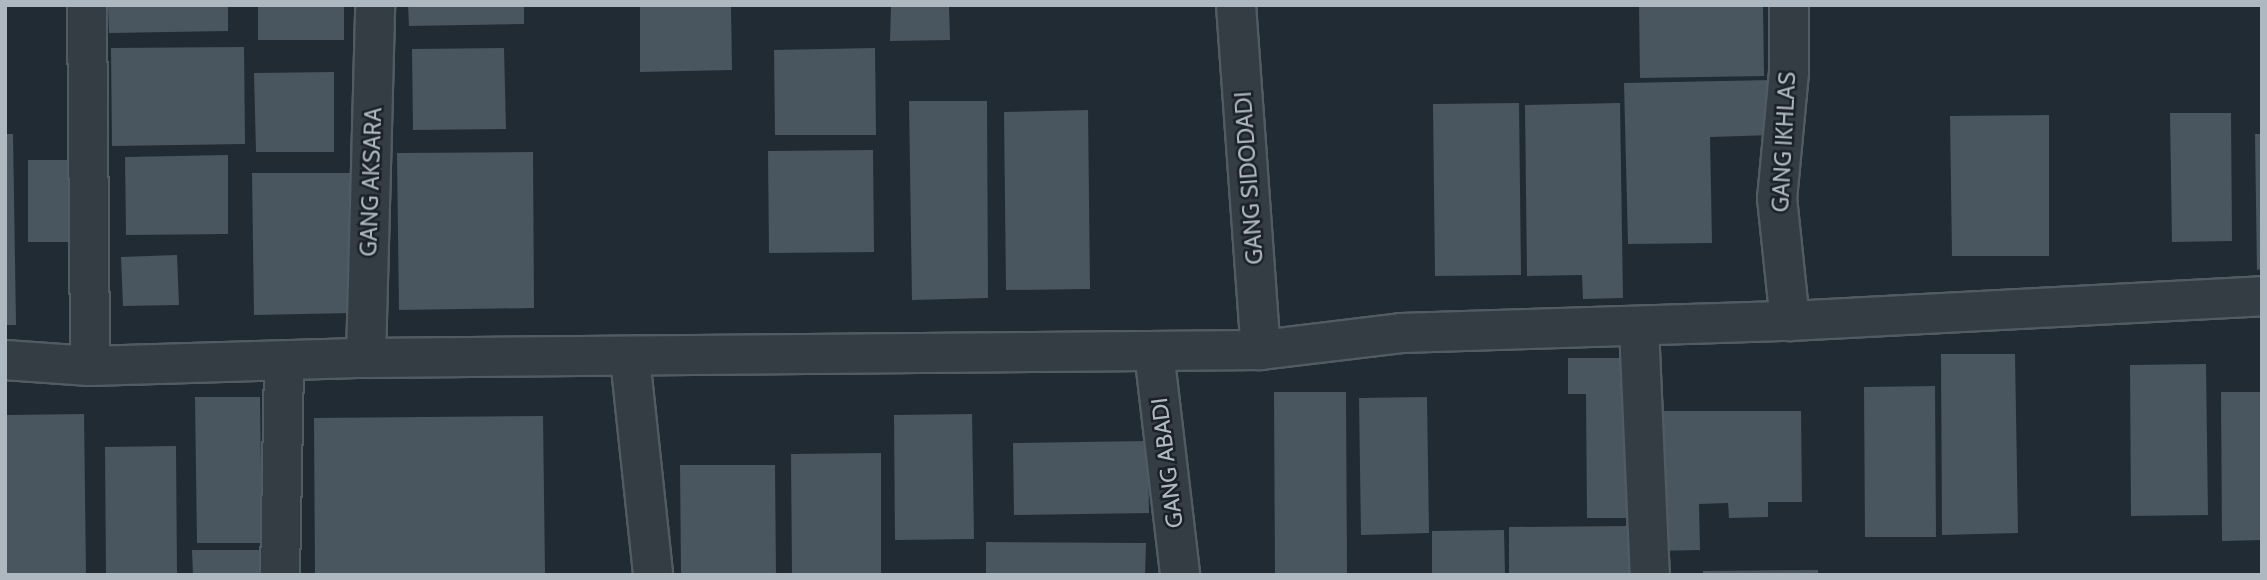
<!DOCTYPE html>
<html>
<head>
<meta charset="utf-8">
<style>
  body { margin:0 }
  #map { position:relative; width:2267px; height:580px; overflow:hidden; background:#212b33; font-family:Cabin,sans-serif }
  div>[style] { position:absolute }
  .building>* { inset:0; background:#49565f }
  .roads { filter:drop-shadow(2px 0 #515b62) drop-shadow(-2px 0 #515b62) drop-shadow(0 2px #515b62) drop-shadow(0 -2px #515b62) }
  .minor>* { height:38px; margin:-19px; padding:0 19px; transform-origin:19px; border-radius:19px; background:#343d44 }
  span { translate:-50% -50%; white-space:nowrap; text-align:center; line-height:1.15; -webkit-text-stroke:5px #1a2228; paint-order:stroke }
  .street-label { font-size:23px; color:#aeb8c1 }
  .frame { position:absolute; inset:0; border:7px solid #aeb8c1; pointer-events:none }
</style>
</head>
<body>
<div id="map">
  <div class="building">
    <div style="clip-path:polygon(108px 5px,228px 5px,228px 31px,109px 33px)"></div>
    <div style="clip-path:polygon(258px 5px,344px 5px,344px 40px,258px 40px)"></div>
    <div style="clip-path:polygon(408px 5px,524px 5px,524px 24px,409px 26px)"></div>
    <div style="clip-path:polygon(640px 5px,731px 5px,732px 70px,640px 72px)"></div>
    <div style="clip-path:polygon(1639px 5px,1763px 5px,1764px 76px,1640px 78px)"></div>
    <div style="clip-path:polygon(949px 6px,950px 40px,890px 41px,891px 7px)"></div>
    <div style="clip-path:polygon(244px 47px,245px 144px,112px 146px,111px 48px)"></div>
    <div style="clip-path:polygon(504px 48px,506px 129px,413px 130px,412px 49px)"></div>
    <div style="clip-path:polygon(875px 48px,876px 135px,775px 135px,774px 50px)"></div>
    <div style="clip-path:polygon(334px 72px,334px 152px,256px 152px,254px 73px)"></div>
    <div style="clip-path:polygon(1772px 80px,1773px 135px,1710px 137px,1712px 243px,1628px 244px,1624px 83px)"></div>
    <div style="clip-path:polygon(909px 101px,987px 101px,988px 298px,912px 300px)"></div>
    <div style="clip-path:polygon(1519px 103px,1521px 275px,1435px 276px,1433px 104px)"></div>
    <div style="clip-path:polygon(1620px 103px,1623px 298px,1583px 299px,1582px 275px,1527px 276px,1525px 105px)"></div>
    <div style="clip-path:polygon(1088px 110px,1090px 289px,1006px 290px,1004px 112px)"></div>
    <div style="clip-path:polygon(2170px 113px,2231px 113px,2232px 241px,2172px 242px)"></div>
    <div style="clip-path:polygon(2049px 115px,2049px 256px,1952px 256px,1950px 116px)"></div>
    <div style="clip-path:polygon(5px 134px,13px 134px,16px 325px,5px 325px)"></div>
    <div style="clip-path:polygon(2255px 134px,2262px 134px,2262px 269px,2257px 270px)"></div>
    <div style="clip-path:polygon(873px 150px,874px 252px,769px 253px,768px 151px)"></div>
    <div style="clip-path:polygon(533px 152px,534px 308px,399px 310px,397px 153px)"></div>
    <div style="clip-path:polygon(228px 155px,228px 234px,126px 235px,125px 157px)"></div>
    <div style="clip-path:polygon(28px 160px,77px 160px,79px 242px,28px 242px)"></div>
    <div style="clip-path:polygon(252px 173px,350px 173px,352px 313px,254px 315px)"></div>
    <div style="clip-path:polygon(177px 255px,179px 305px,123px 306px,121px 257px)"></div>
    <div style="clip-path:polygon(1941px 354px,2015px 354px,2018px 533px,1942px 535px)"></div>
    <div style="clip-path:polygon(1568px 358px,1629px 358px,1630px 518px,1587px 518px,1586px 394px,1568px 394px)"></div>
    <div style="clip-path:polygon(2206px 364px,2208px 515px,2131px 516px,2130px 365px)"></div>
    <div style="clip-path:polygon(1935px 386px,1936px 537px,1865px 537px,1864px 387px)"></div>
    <div style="clip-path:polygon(1274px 392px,1346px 392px,1347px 575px,1275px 575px)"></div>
    <div style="clip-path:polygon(2221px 392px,2262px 392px,2262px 540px,2222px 541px)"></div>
    <div style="clip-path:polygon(195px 397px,260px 397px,262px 543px,197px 543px)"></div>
    <div style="clip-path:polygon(1427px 397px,1429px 533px,1361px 535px,1359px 398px)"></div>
    <div style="clip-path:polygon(1652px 411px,1801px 411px,1802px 502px,1768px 502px,1768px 517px,1729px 518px,1728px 503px,1699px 504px,1700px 550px,1653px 551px)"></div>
    <div style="clip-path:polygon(84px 414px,86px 575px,5px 575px,5px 415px)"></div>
    <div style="clip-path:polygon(972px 414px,974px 539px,895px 540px,894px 415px)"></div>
    <div style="clip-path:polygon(543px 416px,545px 575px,315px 575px,314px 418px)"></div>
    <div style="clip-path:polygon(1148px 441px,1149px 513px,1014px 515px,1013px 443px)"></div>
    <div style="clip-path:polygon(176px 446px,177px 575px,106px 575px,105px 447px)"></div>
    <div style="clip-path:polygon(881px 453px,881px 575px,792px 575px,791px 454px)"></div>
    <div style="clip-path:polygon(680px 465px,775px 465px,776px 575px,681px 575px)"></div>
    <div style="clip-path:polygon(1629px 526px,1629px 575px,1509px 575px,1509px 527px)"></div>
    <div style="clip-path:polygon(1504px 530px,1505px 575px,1432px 575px,1432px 531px)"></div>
    <div style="clip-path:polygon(986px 542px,1146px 543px,1145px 575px,986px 575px)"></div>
    <div style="clip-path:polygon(192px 550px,265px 550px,266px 575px,193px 575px)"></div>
    <div style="clip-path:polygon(1818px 570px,1818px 575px,1703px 575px,1703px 571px)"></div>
  </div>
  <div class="roads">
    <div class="minor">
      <div style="left:87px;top:5px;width:361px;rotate:89.5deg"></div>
      <div style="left:1236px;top:5px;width:346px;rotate:85.9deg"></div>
      <div style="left:1789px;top:5px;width:67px;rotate:90deg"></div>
      <div style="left:1789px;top:72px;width:127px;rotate:95.4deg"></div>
      <div style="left:1777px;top:198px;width:124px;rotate:84deg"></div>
      <div style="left:1639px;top:327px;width:248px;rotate:87.5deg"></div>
      <div style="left:1154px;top:352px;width:225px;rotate:83.3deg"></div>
      <div style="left:366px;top:358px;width:353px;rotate:-88.5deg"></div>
      <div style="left:630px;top:358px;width:218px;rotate:83.9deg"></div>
      <div style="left:5px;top:360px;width:85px;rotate:4deg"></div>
      <div style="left:90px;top:366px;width:276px;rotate:-1.7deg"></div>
      <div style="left:366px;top:358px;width:895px;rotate:-0.51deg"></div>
      <div style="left:1261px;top:350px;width:141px;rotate:-6.9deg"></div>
      <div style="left:1401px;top:333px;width:389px;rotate:-1.8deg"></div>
      <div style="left:1790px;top:321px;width:473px;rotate:-3deg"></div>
      <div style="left:280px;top:575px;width:211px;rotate:-88.9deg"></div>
    </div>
  </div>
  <div class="street-label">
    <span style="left:1784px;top:142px;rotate:-87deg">GANG IKHLAS</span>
    <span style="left:1249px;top:178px;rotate:-94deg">GANG SIDODADI</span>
    <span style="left:371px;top:182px;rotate:-88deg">GANG AKSARA</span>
    <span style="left:1167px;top:463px;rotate:-97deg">GANG ABADI</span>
  </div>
  <div class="frame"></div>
</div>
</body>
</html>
